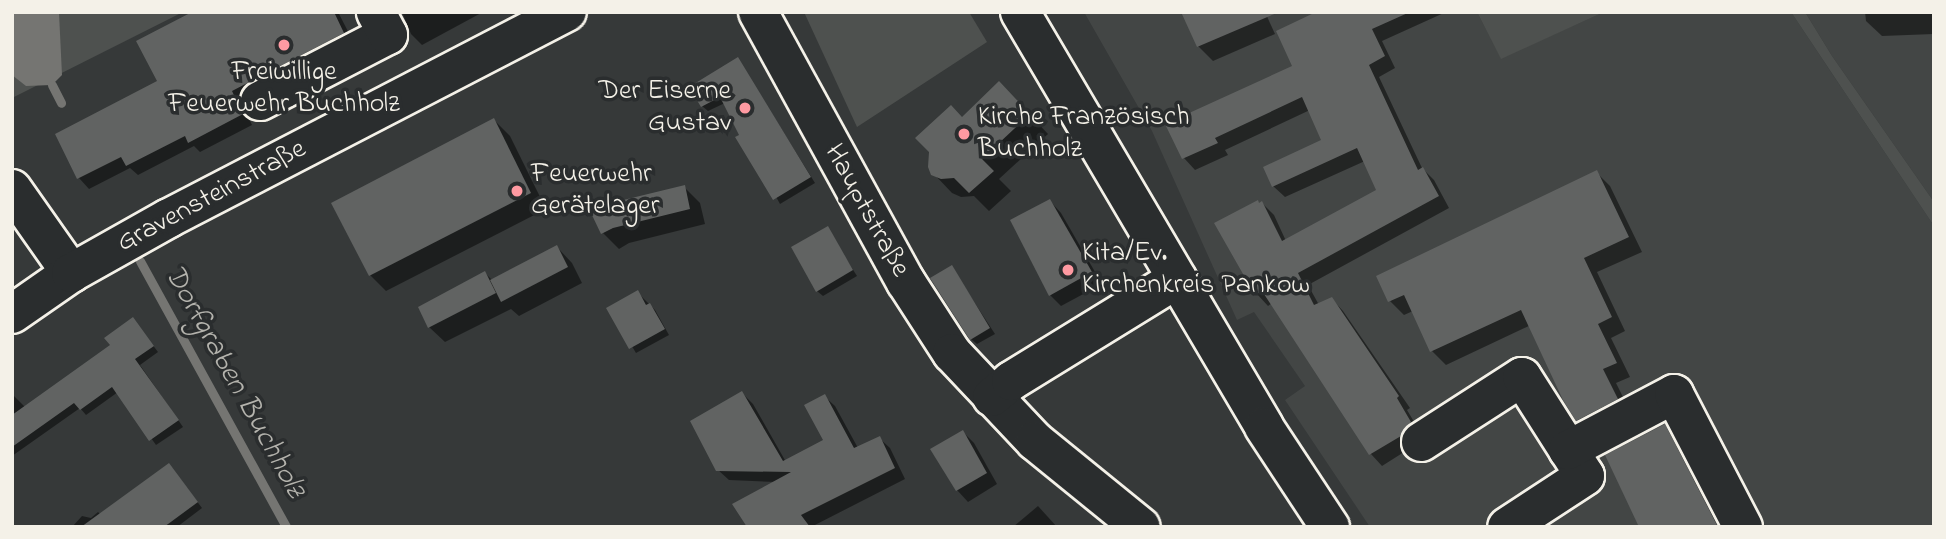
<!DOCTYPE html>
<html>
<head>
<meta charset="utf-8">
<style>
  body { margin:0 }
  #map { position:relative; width:1946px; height:539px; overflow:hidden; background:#363939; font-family:"Indie Flower",sans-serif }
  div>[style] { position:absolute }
  .built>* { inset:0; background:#434645 }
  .green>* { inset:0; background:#4e514f }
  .water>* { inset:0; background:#757572 }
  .shadow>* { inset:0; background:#0007 }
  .stream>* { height:9px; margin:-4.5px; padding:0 4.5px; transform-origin:4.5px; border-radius:4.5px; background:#757572 }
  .building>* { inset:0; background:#616362 }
  .roads { filter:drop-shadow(2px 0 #f4f1e8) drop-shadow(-2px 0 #f4f1e8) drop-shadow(0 2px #f4f1e8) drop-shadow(0 -2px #f4f1e8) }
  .minor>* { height:38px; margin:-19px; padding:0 19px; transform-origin:19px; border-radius:19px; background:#2a2d2e }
  .major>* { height:38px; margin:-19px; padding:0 19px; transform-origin:19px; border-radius:19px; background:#2a2d2e }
  .dots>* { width:19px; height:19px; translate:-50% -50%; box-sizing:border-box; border:4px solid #2a2d2e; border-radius:50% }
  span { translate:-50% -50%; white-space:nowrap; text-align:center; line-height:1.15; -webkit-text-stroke:7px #2a2d2e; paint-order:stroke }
  .poi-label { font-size:28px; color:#f4f1e8 }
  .right { translate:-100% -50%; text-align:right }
  .left { translate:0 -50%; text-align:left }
  .street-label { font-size:28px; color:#f4f1e8 }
  .water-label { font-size:30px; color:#b4b3ad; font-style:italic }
  .frame { position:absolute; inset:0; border:14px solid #f4f1e8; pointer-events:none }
</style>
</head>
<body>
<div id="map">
  <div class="built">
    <div style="clip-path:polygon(1084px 12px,1477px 12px,1501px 58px,1604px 12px,1791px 12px,1934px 226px,1934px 527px,1370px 527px,1285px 400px,1305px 386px,1254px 312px,1237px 320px,1152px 131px)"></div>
    <div style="clip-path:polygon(1805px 12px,1934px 12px,1934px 202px,1832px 56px)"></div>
  </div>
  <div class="green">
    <div style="clip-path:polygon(12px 12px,183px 12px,12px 98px)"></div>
    <div style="clip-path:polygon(804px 12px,969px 12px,987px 42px,857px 127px)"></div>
    <div style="clip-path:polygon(1477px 12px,1604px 12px,1501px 59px)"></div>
    <div style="clip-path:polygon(1791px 12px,1805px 12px,1832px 56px,1934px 202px,1934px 226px)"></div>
  </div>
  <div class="water">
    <div style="clip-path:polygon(12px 12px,59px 13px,62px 75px,52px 85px,26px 86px,12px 75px)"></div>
  </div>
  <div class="shadow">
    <div style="clip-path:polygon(196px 12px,338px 12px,354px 43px,241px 102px,252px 125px,200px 152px,194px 146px,138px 175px,130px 168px,89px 189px,79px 178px,57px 135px,159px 82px)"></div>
    <div style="clip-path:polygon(402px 12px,483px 12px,422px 45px,411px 34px)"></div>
    <div style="clip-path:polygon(1265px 12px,1275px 34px,1213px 61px,1198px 46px)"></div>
    <div style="clip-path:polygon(1320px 12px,1446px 12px,1382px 41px,1395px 68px,1379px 77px,1422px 168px,1434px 180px,1449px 208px,1308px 285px,1319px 305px,1332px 299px,1343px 311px,1410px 408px,1407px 410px,1422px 435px,1412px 447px,1382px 466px,1371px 454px,1272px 303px,1268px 306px,1257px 294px,1216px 223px,1262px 203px,1274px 215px,1286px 241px,1379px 191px,1365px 161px,1285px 197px,1273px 186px,1323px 141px,1310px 110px,1225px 150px,1228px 155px,1195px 170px,1184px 158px,1167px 125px,1295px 67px)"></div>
    <div style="clip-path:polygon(1865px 12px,1934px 12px,1934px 34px,1882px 36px,1866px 21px)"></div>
    <div style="clip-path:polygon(738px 59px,815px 183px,780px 204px,725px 103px,708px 111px,702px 106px)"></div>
    <div style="clip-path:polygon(1018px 102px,1048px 134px,999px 179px,1011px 191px,989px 211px,974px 196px,961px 197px,952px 193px,933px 173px,962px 119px)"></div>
    <div style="clip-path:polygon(494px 120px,510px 136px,546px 209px,386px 291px,370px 275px)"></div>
    <div style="clip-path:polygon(1596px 172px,1610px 186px,1642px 252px,1597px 272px,1625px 331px,1611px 338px,1630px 377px,1616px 383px,1631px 413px,1591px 434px,1577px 420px,1531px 325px,1446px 365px,1432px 351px,1413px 311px,1404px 315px,1390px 301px)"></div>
    <div style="clip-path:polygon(684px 187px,700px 203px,705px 224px,629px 243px,619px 249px,603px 233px)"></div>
    <div style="clip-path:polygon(1050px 201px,1061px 213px,1102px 284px,1061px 306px,1050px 295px)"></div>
    <div style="clip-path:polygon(827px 229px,857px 276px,823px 296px,817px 291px)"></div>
    <div style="clip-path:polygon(557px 247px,572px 263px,582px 283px,519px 316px,511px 309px,445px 342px,429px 327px,485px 273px,493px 281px)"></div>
    <div style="clip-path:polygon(952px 268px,995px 334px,977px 344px,971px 339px)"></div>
    <div style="clip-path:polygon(637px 292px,655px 310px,669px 335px,636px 353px,609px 308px)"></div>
    <div style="clip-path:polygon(133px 319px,158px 352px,140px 365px,183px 427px,156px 445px,118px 392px,86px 415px,80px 408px,12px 456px,12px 394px,26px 408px,112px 346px)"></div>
    <div style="clip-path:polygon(742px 393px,753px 404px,786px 462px,826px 441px,824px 396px,835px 406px,858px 448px,879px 438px,890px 448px,905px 479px,811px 527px,749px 527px,777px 482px,729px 480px,718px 470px)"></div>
    <div style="clip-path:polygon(1664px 426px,1682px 444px,1727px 527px,1639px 527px)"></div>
    <div style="clip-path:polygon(963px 432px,974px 443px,997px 484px,968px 502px,957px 490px)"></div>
    <div style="clip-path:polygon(174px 471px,202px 508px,177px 527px,72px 527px,82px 516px,91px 518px,98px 512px,101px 515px)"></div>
    <div style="clip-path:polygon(1038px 506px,1057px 527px,1013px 527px)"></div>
  </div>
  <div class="stream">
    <div style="left:52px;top:85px;width:20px;rotate:63deg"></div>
    <div style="left:140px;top:261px;width:303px;rotate:61.2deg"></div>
  </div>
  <div class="building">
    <div style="clip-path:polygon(192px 12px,334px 12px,344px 33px,232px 91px,243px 114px,188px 143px,185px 136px,126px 166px,121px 157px,77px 179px,55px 134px,157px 81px,136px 41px)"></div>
    <div style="clip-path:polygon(1181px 12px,1279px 12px,1197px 47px)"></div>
    <div style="clip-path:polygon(1316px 12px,1410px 12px,1372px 29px,1385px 56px,1369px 65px,1418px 170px,1423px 167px,1439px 196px,1298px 273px,1314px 305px,1332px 297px,1399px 396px,1397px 398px,1411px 422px,1401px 436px,1369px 455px,1262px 291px,1255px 295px,1214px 223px,1258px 200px,1259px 203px,1262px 201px,1282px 241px,1376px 190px,1357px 148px,1272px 187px,1263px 167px,1321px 140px,1302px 97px,1215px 138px,1218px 143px,1182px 159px,1165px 124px,1292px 66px,1276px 31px)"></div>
    <div style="clip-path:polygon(738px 57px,811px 177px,773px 200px,735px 137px,739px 135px,720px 97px,701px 107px,689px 87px)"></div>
    <div style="clip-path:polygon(999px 81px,1030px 114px,982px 159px,994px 171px,969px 193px,954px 178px,941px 179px,931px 175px,928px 167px,929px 152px,915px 138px,951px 105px,962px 117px)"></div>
    <div style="clip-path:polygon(494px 118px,531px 193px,369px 276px,331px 203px)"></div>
    <div style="clip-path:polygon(1597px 170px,1629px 237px,1584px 258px,1612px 317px,1598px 324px,1617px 363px,1603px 369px,1618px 399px,1576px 421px,1563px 400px,1521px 310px,1430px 352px,1404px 295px,1388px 302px,1376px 276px)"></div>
    <div style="clip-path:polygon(685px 185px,690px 209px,613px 228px,601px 234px,591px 213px,611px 203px)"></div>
    <div style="clip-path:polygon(1050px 199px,1092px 272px,1049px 296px,1010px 220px)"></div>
    <div style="clip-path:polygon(828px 226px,853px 270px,816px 292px,791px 247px)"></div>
    <div style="clip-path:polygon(557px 245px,568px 267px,501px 302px,490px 280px)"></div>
    <div style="clip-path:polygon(952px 265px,990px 328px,970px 340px,930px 278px)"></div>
    <div style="clip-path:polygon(485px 271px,496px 293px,428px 328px,418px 307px)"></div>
    <div style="clip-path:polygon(638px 290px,646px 305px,650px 303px,665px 329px,629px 349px,606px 308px)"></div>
    <div style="clip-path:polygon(133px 317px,154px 346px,135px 359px,179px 420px,149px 441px,112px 387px,80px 410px,74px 403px,12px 447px,12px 415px,110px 345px,104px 338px)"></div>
    <div style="clip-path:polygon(742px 391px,783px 461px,823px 440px,804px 405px,825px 394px,854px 448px,880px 436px,895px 468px,801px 515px,810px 527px,747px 527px,732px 504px,791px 472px,716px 471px,690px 421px)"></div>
    <div style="clip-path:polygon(1665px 424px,1718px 527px,1639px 527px,1605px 455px)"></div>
    <div style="clip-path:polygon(963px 430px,987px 473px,956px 491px,930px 449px)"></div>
    <div style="clip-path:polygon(169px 463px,198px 502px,164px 527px,81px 527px)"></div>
  </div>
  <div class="roads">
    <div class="minor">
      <div style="left:758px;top:12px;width:308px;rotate:61.3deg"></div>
      <div style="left:906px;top:282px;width:85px;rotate:57.1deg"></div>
      <div style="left:952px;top:353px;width:121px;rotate:46.7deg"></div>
      <div style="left:1035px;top:441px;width:136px;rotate:39.1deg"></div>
      <div style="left:260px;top:101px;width:144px;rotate:-27.3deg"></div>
      <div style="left:388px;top:35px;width:26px;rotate:-118deg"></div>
      <div style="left:12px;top:189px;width:103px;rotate:54.9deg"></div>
      <div style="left:12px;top:314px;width:72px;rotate:-34.8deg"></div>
      <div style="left:71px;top:273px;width:112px;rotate:-29.3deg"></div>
      <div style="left:169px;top:218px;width:448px;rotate:-27.4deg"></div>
      <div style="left:992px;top:397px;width:25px;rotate:-40deg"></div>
      <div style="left:1011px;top:381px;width:195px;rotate:-31.6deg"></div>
      <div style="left:1421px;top:442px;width:120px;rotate:-32.8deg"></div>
      <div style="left:1522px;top:377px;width:117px;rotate:57.5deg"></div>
      <div style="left:1585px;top:476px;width:93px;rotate:146.8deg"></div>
      <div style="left:1568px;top:450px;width:120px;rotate:-27.8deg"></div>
      <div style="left:1674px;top:394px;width:150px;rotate:62.6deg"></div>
    </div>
    <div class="major">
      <div style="left:1020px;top:12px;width:481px;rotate:59.5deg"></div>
      <div style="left:1264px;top:427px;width:120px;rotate:56.6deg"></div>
    </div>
  </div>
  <div class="dots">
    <div style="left:284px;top:45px;background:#ff9aa2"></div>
    <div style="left:745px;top:108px;background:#ff9aa2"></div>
    <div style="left:964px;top:134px;background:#ff9aa2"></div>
    <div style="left:517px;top:191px;background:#ff9aa2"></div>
    <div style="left:1068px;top:270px;background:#ff9aa2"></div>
  </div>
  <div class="poi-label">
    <span style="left:284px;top:89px">Freiwillige<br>Feuerwehr Buchholz</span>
    <span class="right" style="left:731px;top:108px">Der Eiserne<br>Gustav</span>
    <span class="left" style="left:978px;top:134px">Kirche Französisch<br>Buchholz</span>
    <span class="left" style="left:531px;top:191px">Feuerwehr<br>Gerätelager</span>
    <span class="left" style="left:1082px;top:270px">Kita/Ev.<br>Kirchenkreis Pankow</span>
  </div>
  <div class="street-label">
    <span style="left:212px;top:197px;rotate:-28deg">Gravensteinstraße</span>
    <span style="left:866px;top:211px;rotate:61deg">Hauptstraße</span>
  </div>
  <div class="water-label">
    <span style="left:234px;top:382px;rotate:61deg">Dorfgraben Buchholz</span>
  </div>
  <div class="frame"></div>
</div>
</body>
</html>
